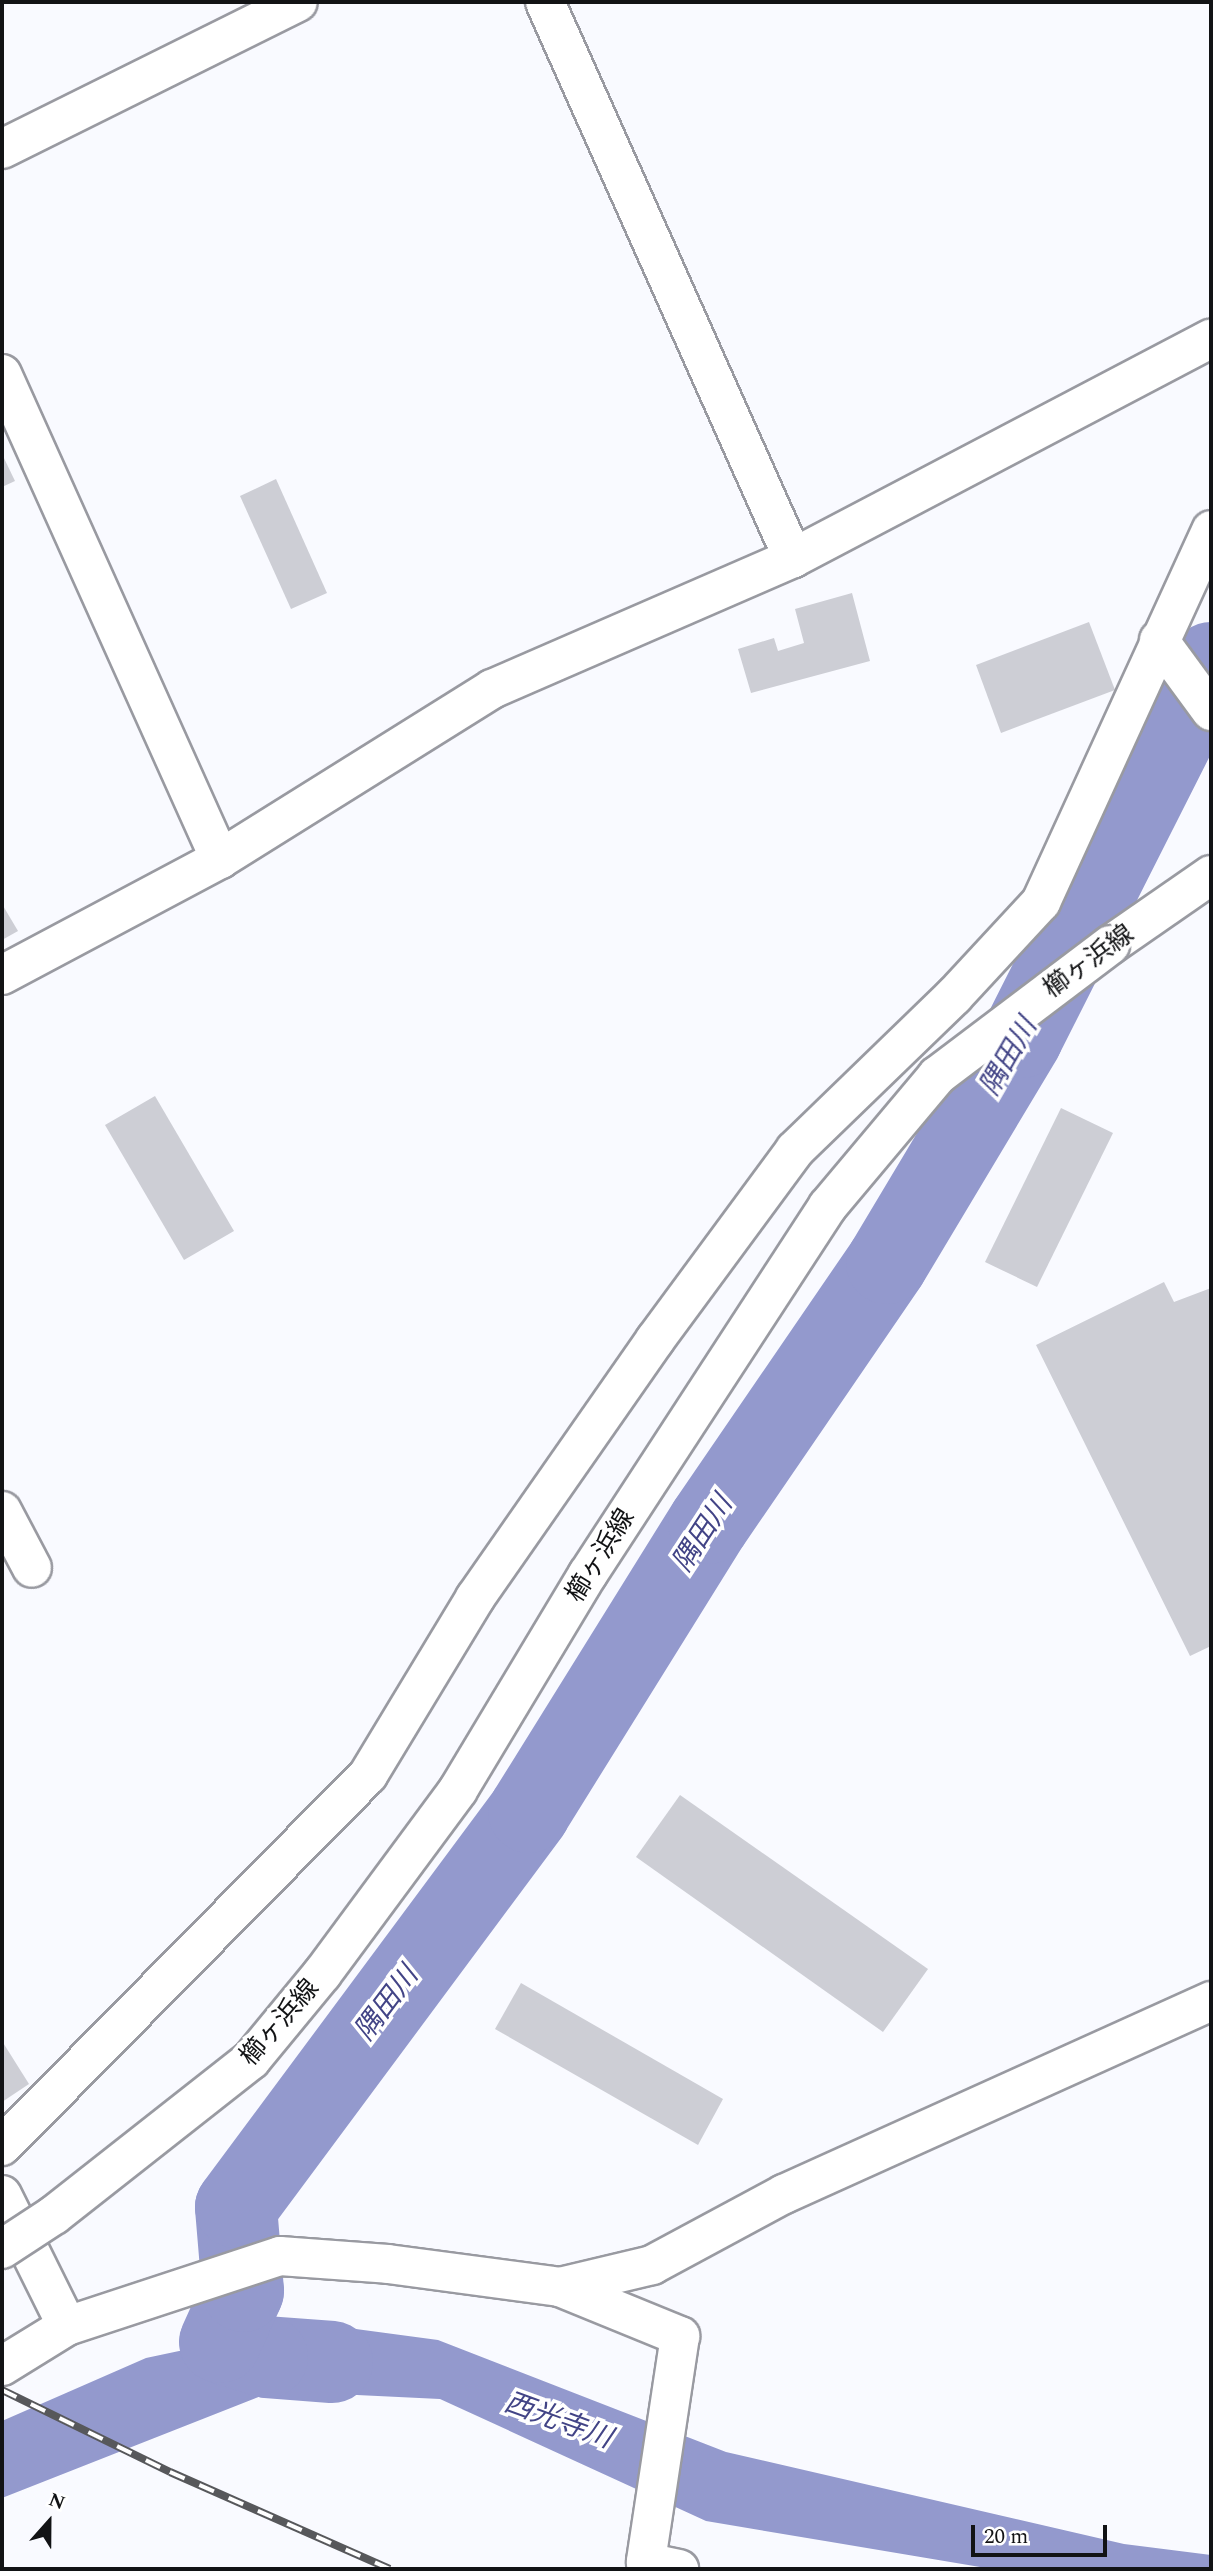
<!DOCTYPE html>
<html>
<head>
<meta charset="utf-8">
<style>
  body { margin:0 }
  #map { position:relative; width:1213px; height:2571px; overflow:hidden; background:#f9faff; font-family:Spectral,"Noto Sans JP",serif }
  div>[style] { position:absolute }
  .water>* { inset:0; background:#9399cd }
  .river>* { height:82px; margin:-41px; padding:0 41px; transform-origin:41px; border-radius:41px; background:#9399cd }
  .building>* { inset:0; background:#cdced5 }
  .roads { filter:drop-shadow(2px 0 #999aa1) drop-shadow(-2px 0 #999aa1) drop-shadow(0 2px #999aa1) drop-shadow(0 -2px #999aa1) }
  .minor>* { height:38px; margin:-19px; padding:0 19px; transform-origin:19px; border-radius:19px; background:#fff }
  .rail>* { height:8px; margin-top:-4px; transform-origin:0; background:repeating-linear-gradient(90deg,#fff 0 16px,#57585b 0 32px); box-sizing:border-box; border-block:2px solid #57585b }
  .bridges { filter:drop-shadow(2px 0 #999aa1) drop-shadow(-2px 0 #999aa1) drop-shadow(0 2px #999aa1) drop-shadow(0 -2px #999aa1) }
  .minor-bridge>* { height:38px; margin:-19px; padding:0 19px; transform-origin:19px; border-radius:19px; background:#fff }
  span { translate:-50% -50%; white-space:nowrap; text-align:center; line-height:1.15; -webkit-text-stroke:7px #fff; paint-order:stroke }
  .street-label { font-size:26px; color:#121315 }
  .water-label { font-size:28px; color:#424486; font-style:italic }
  .frame { position:absolute; inset:0; border:4px solid #121315; pointer-events:none }
  .north { position:absolute; left:14px; top:2487px; width:70px; height:70px; -webkit-text-stroke:5px #fff; paint-order:stroke; rotate:21deg; font-size:19px; font-weight:700; line-height:28px; text-align:center; color:#121315 }
  .north::after { content:''; display:block; margin:auto; width:24px; height:32px; background:#121315; clip-path:polygon(50% 0,100% 100%,50% 72%,0 100%) }
  .scale { position:absolute; left:971px; top:2525px; width:136px; height:32px; box-sizing:border-box; border:4px solid #121315; border-top:0; padding-left:9px; font-size:21px; line-height:24px; white-space:nowrap; color:#121315; -webkit-text-stroke:5px #fff; paint-order:stroke }
</style>
</head>
<body>
<div id="map">
  <div class="water">
    <div style="clip-path:polygon(311px 2323px,438px 2340px,726px 2452px,1124px 2544px,1211px 2555px,1211px 2569px,992px 2569px,706px 2521px,440px 2399px,274px 2391px,2px 2498px,2px 2421px,146px 2358px)"></div>
  </div>
  <div class="river">
    <div style="left:332px;top:2362px;width:65px;rotate:-175.6deg"></div>
    <div style="left:267px;top:2357px;width:49px;rotate:-162.3deg"></div>
    <div style="left:220px;top:2342px;width:56px;rotate:-65.7deg"></div>
    <div style="left:243px;top:2291px;width:84px;rotate:-94.8deg"></div>
    <div style="left:236px;top:2207px;width:492px;rotate:-53.4deg"></div>
    <div style="left:529px;top:1812px;width:340px;rotate:-58.1deg"></div>
    <div style="left:709px;top:1523px;width:315px;rotate:-55.6deg"></div>
    <div style="left:887px;top:1263px;width:263px;rotate:-59.1deg"></div>
    <div style="left:1022px;top:1037px;width:419px;rotate:-63.2deg"></div>
  </div>
  <div class="building">
    <div style="clip-path:polygon(2px 454px,15px 481px,2px 487px)"></div>
    <div style="clip-path:polygon(276px 479px,327px 593px,291px 609px,240px 496px)"></div>
    <div style="clip-path:polygon(852px 593px,870px 661px,751px 693px,738px 649px,774px 638px,778px 651px,804px 643px,795px 609px)"></div>
    <div style="clip-path:polygon(1089px 622px,1115px 690px,1001px 733px,976px 665px)"></div>
    <div style="clip-path:polygon(2px 904px,18px 931px,2px 940px)"></div>
    <div style="clip-path:polygon(155px 1096px,234px 1231px,184px 1260px,105px 1125px)"></div>
    <div style="clip-path:polygon(1061px 1108px,1113px 1133px,1037px 1287px,985px 1262px)"></div>
    <div style="clip-path:polygon(1164px 1282px,1174px 1302px,1211px 1288px,1211px 1646px,1190px 1656px,1036px 1345px)"></div>
    <div style="clip-path:polygon(680px 1795px,928px 1969px,883px 2032px,636px 1857px)"></div>
    <div style="clip-path:polygon(521px 1983px,723px 2099px,698px 2145px,495px 2029px)"></div>
    <div style="clip-path:polygon(2px 2041px,29px 2084px,2px 2102px)"></div>
  </div>
  <div class="roads">
    <div class="minor">
      <div style="left:545px;top:2px;width:609px;rotate:65.96deg"></div>
      <div style="left:2px;top:149px;width:330px;rotate:-26.4deg"></div>
      <div style="left:2px;top:374px;width:532px;rotate:65.8deg"></div>
      <div style="left:1159px;top:640px;width:88px;rotate:53.8deg"></div>
      <div style="left:1110px;top:945px;width:123px;rotate:-34.7deg"></div>
      <div style="left:2px;top:975px;width:247px;rotate:-28deg"></div>
      <div style="left:220px;top:859px;width:321px;rotate:-32deg"></div>
      <div style="left:492px;top:689px;width:328px;rotate:-23.5deg"></div>
      <div style="left:793px;top:558px;width:472px;rotate:-27.7deg"></div>
      <div style="left:2px;top:1511px;width:64px;rotate:62.2deg"></div>
      <div style="left:2px;top:2146px;width:521px;rotate:-45.39deg"></div>
      <div style="left:368px;top:1775px;width:207px;rotate:-58.8deg"></div>
      <div style="left:475px;top:1598px;width:315px;rotate:-55.1deg"></div>
      <div style="left:655px;top:1340px;width:236px;rotate:-53.6deg"></div>
      <div style="left:795px;top:1150px;width:221px;rotate:-44.1deg"></div>
      <div style="left:954px;top:996px;width:128px;rotate:-47.2deg"></div>
      <div style="left:1041px;top:902px;width:409px;rotate:-65.4deg"></div>
      <div style="left:2px;top:2195px;width:146px;rotate:63.6deg"></div>
      <div style="left:560px;top:2287px;width:130px;rotate:22.2deg"></div>
      <div style="left:680px;top:2336px;width:229px;rotate:98.6deg"></div>
      <div style="left:646px;top:2562px;width:34px;rotate:12deg"></div>
      <div style="left:2px;top:2366px;width:76px;rotate:-31.6deg"></div>
      <div style="left:67px;top:2326px;width:224px;rotate:-18.2deg"></div>
      <div style="left:280px;top:2256px;width:108px;rotate:4.2deg"></div>
      <div style="left:388px;top:2264px;width:174px;rotate:7.6deg"></div>
      <div style="left:560px;top:2287px;width:95px;rotate:-13.4deg"></div>
      <div style="left:652px;top:2265px;width:150px;rotate:-28.3deg"></div>
      <div style="left:784px;top:2194px;width:469px;rotate:-24.3deg"></div>
    </div>
  </div>
  <div class="rail">
    <div style="left:2px;top:2390px;width:187px;rotate:26deg"></div>
    <div style="left:170px;top:2472px;width:240px;rotate:23.8deg"></div>
  </div>
  <div class="bridges">
    <div class="minor-bridge">
      <div style="left:2px;top:2249px;width:62px;rotate:-33.2deg"></div>
      <div style="left:54px;top:2215px;width:251px;rotate:-38.2deg"></div>
      <div style="left:251px;top:2060px;width:112px;rotate:-50.5deg"></div>
      <div style="left:322px;top:1974px;width:229px;rotate:-53.5deg"></div>
      <div style="left:458px;top:1790px;width:252px;rotate:-59deg"></div>
      <div style="left:588px;top:1574px;width:439px;rotate:-56.9deg"></div>
      <div style="left:828px;top:1206px;width:170px;rotate:-50deg"></div>
      <div style="left:937px;top:1076px;width:217px;rotate:-37.1deg"></div>
    </div>
  </div>
  <div class="street-label">
    <span style="left:1089px;top:962px;rotate:-36deg">櫛ヶ浜線</span>
    <span style="left:601px;top:1556px;rotate:-58deg">櫛ヶ浜線</span>
    <span style="left:280px;top:2023px;rotate:-49deg">櫛ヶ浜線</span>
  </div>
  <div class="water-label">
    <span style="left:1009px;top:1057px;rotate:-60deg">隅田川</span>
    <span style="left:703px;top:1534px;rotate:-57deg">隅田川</span>
    <span style="left:387px;top:2004px;rotate:-53deg">隅田川</span>
    <span style="left:558px;top:2421px;rotate:20deg">西光寺川</span>
  </div>
  <div class="frame"></div>
  <div class="north">N</div>
  <div class="scale">20 m</div>
</div>
</body>
</html>
